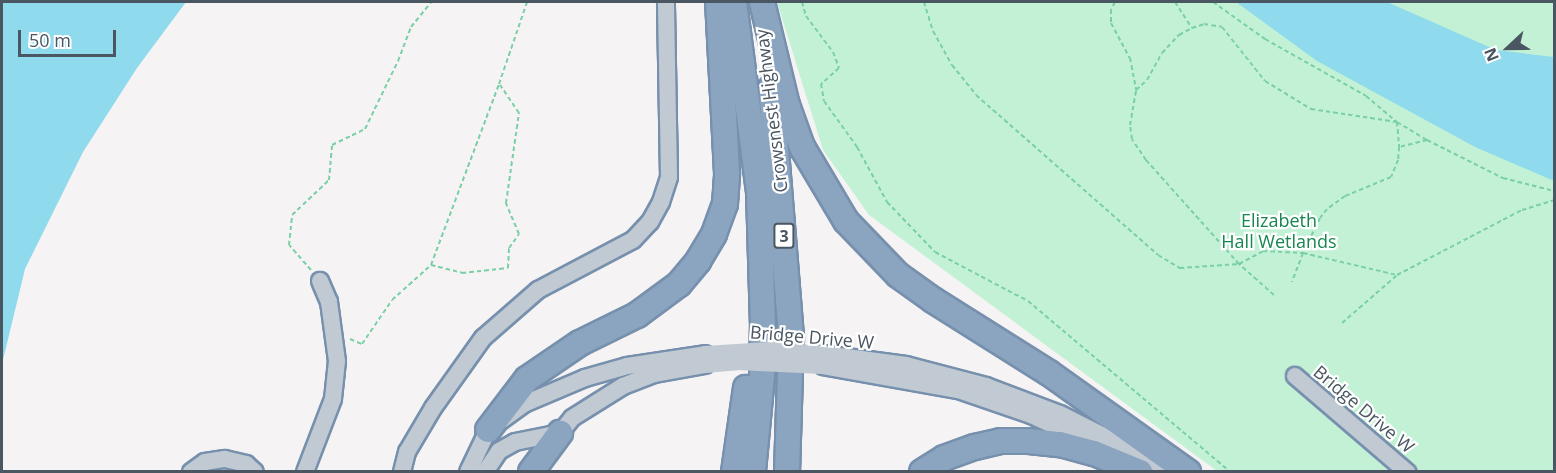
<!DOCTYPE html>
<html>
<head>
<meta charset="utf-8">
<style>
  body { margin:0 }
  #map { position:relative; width:1556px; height:473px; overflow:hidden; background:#f5f3f3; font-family:"Open Sans",sans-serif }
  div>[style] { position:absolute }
  .green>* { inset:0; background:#c3f1d5 }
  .water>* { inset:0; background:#90daee }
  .path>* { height:2px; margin-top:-1px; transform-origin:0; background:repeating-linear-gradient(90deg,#7ad0a6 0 4.5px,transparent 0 7.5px) }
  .roads { filter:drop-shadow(2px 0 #7690ad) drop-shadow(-2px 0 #7690ad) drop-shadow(0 2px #7690ad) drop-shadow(0 -2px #7690ad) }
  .minor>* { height:16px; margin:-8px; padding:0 8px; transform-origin:8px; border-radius:8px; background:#c1cad2 }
  .highway>* { height:24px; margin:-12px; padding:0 12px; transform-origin:12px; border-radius:12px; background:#8ba5c1 }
  .minor-bridge>* { height:16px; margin:-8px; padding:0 8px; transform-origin:8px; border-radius:8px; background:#c1cad2 }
  span { translate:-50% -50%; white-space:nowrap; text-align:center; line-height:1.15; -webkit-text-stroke:4.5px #fff; paint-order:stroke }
  .shield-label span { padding:2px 4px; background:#fff; border:2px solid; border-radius:4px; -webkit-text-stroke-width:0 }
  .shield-label { font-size:16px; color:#4a5661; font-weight:700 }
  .street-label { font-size:18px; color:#4a5661 }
  .park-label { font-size:18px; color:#17864f }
  .frame { position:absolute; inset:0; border:3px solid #4a5661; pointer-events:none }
  .north { position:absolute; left:1478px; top:18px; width:60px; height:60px; -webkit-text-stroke:4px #fff; paint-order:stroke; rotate:248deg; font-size:16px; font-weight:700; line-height:24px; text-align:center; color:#4a5661 }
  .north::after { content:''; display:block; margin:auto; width:21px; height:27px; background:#4a5661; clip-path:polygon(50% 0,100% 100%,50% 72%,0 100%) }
  .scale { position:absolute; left:18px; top:30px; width:98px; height:27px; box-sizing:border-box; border:3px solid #4a5661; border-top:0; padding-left:8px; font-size:18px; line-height:21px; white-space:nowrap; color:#4a5661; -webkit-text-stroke:4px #fff; paint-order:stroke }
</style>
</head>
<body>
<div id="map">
  <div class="green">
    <div style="clip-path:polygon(777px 2px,1554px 2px,1554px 471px,1217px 471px,869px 215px,823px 150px)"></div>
  </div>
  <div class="water">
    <div style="clip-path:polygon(2px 2px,186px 2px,137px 68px,83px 152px,25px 269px,2px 364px)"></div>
    <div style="clip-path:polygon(1236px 2px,1387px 2px,1496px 50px,1554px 57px,1554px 181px,1475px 147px,1317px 61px)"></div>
  </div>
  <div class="path">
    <div style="left:802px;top:2px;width:15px;rotate:74deg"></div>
    <div style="left:806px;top:16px;width:45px;rotate:53.1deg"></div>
    <div style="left:833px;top:52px;width:17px;rotate:69deg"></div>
    <div style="left:839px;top:68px;width:24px;rotate:138deg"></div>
    <div style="left:821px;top:84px;width:17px;rotate:80deg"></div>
    <div style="left:824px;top:101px;width:57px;rotate:54.3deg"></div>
    <div style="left:857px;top:147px;width:63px;rotate:61.4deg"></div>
    <div style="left:887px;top:202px;width:69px;rotate:46.2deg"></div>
    <div style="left:935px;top:252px;width:105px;rotate:27.8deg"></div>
    <div style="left:1028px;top:301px;width:265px;rotate:40.2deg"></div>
    <div style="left:924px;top:2px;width:30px;rotate:73deg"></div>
    <div style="left:933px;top:31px;width:39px;rotate:61deg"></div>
    <div style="left:952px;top:65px;width:38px;rotate:51deg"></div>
    <div style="left:976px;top:95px;width:242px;rotate:41.3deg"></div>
    <div style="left:1158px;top:255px;width:26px;rotate:31deg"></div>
    <div style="left:1180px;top:268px;width:59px;rotate:-3.9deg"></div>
    <div style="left:1239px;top:264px;width:27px;rotate:-28deg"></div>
    <div style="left:1263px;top:251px;width:40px;rotate:2.9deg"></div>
    <div style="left:1303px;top:253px;width:97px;rotate:13.2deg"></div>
    <div style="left:1397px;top:275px;width:141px;rotate:-27.5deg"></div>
    <div style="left:1522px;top:210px;width:34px;rotate:-17deg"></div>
    <div style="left:1115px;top:2px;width:9px;rotate:117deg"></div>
    <div style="left:1111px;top:10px;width:13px;rotate:90deg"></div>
    <div style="left:1111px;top:23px;width:40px;rotate:62deg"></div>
    <div style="left:1130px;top:58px;width:33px;rotate:79deg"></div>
    <div style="left:1175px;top:2px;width:31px;rotate:57deg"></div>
    <div style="left:1213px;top:2px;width:64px;rotate:35.4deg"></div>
    <div style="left:1265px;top:39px;width:116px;rotate:29.4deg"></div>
    <div style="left:1366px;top:96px;width:40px;rotate:40deg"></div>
    <div style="left:1397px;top:122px;width:25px;rotate:85deg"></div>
    <div style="left:1427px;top:140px;width:85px;rotate:26.6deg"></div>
    <div style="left:1503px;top:178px;width:53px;rotate:14.3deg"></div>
    <div style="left:431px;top:265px;width:32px;rotate:14deg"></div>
    <div style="left:462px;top:273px;width:46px;rotate:-6.2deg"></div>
    <div style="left:508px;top:268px;width:20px;rotate:-87deg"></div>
    <div style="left:509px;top:248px;width:17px;rotate:-54deg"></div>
    <div style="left:519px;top:234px;width:34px;rotate:-113deg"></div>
    <div style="left:506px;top:203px;width:91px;rotate:-81.8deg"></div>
    <div style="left:519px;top:113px;width:34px;rotate:-124deg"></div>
    <div style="left:311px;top:270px;width:33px;rotate:-131deg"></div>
    <div style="left:289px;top:245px;width:30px;rotate:-84deg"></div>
    <div style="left:292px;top:215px;width:51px;rotate:-43.4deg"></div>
    <div style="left:329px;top:180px;width:35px;rotate:-85deg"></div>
    <div style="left:332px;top:145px;width:37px;rotate:-26deg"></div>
    <div style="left:365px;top:129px;width:76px;rotate:-64.1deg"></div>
    <div style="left:398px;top:61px;width:36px;rotate:-69deg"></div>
    <div style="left:411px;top:27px;width:32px;rotate:-51deg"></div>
    <div style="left:1274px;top:295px;width:47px;rotate:-138.5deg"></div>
    <div style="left:1239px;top:264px;width:140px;rotate:-131.8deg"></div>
    <div style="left:1146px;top:160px;width:25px;rotate:-124deg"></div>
    <div style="left:1132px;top:139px;width:14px;rotate:-98deg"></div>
    <div style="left:1130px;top:125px;width:36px;rotate:-80deg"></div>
    <div style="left:1136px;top:90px;width:15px;rotate:-42deg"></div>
    <div style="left:1147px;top:80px;width:31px;rotate:-61deg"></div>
    <div style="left:1162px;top:53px;width:25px;rotate:-47deg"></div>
    <div style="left:1179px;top:35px;width:15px;rotate:-28deg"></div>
    <div style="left:1192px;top:28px;width:13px;rotate:-18deg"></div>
    <div style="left:1204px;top:24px;width:18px;rotate:9deg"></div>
    <div style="left:1222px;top:27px;width:69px;rotate:51.5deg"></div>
    <div style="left:1265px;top:81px;width:54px;rotate:31.3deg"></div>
    <div style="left:1311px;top:109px;width:87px;rotate:8.6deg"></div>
    <div style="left:1397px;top:122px;width:35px;rotate:31deg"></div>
    <div style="left:1427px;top:140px;width:29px;rotate:166deg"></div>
    <div style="left:1399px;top:147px;width:13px;rotate:94deg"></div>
    <div style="left:1398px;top:160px;width:18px;rotate:112deg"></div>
    <div style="left:1391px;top:177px;width:50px;rotate:157.6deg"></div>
    <div style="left:1345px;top:196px;width:22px;rotate:144deg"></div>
    <div style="left:1327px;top:209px;width:11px;rotate:128deg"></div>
    <div style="left:1320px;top:218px;width:39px;rotate:116deg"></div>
    <div style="left:1303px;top:253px;width:31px;rotate:111deg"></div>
    <div style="left:1342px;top:323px;width:72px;rotate:-41deg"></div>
    <div style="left:350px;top:339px;width:13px;rotate:23deg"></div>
    <div style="left:362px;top:344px;width:53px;rotate:-55.7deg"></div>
    <div style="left:392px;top:300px;width:52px;rotate:-41.9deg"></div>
    <div style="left:431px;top:265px;width:193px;rotate:-69.4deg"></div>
    <div style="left:499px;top:84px;width:87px;rotate:-71.1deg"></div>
  </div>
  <div class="roads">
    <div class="minor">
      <div style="left:824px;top:354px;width:83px;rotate:7.6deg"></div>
      <div style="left:906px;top:365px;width:83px;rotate:14.7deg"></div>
      <div style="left:986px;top:386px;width:79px;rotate:20.7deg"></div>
      <div style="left:1060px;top:414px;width:115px;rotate:26.8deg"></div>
      <div style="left:823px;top:366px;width:137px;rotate:10.1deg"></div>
      <div style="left:958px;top:390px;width:77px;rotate:18.9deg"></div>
      <div style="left:1031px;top:415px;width:76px;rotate:24.9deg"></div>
      <div style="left:1295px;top:376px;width:148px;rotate:40.6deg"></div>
      <div style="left:191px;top:472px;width:17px;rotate:-36deg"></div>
      <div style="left:205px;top:462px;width:20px;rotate:-9deg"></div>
      <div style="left:225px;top:459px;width:22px;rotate:13deg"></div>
      <div style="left:246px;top:464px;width:12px;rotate:42deg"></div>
      <div style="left:305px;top:472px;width:78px;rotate:-69deg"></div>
      <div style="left:333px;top:399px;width:38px;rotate:-84deg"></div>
      <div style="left:337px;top:361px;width:60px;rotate:-97.7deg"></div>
      <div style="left:329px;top:302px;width:23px;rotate:-113deg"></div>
      <div style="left:402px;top:472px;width:21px;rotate:-76deg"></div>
      <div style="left:407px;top:452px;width:51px;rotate:-59.4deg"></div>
      <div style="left:433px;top:408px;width:86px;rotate:-54.5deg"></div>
      <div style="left:483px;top:338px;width:73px;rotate:-41.1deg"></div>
      <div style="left:538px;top:290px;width:107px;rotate:-27.8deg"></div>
      <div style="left:633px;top:240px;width:25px;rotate:-47deg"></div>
      <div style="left:650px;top:222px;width:23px;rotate:-61deg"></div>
      <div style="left:661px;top:202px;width:26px;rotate:-72deg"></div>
      <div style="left:669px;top:177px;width:175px;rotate:-91deg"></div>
      <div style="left:468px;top:472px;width:47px;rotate:-64.5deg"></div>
      <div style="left:488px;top:430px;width:44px;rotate:-35.8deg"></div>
      <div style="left:524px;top:404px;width:66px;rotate:-23.1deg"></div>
      <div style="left:585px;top:378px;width:44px;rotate:-15.9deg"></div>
      <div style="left:627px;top:366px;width:79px;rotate:-8.7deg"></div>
      <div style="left:485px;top:472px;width:25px;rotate:-56deg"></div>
      <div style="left:499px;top:451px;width:18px;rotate:-29deg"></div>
      <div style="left:515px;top:442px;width:46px;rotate:-11.3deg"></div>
      <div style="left:560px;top:433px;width:19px;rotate:-51deg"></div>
      <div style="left:572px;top:418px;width:60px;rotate:-32.1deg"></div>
      <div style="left:623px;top:386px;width:34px;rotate:-21deg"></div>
      <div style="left:655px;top:374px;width:51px;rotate:-10.2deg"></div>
    </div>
    <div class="highway">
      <div style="left:734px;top:2px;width:192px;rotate:82.5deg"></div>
      <div style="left:759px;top:192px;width:131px;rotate:88.3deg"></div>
      <div style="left:763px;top:323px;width:53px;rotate:91.1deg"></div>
      <div style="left:762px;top:376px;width:96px;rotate:95.4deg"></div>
      <div style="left:762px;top:2px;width:106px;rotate:76.4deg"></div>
      <div style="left:787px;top:105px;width:45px;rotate:70.3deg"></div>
      <div style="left:802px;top:147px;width:86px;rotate:59.3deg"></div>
      <div style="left:846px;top:221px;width:75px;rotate:46.1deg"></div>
      <div style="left:898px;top:275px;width:43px;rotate:35.5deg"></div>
      <div style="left:933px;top:300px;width:137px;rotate:32.2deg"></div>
      <div style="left:1049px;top:373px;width:171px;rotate:35.5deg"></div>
      <div style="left:771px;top:88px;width:252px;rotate:85.4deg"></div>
      <div style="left:791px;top:339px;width:133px;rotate:91.7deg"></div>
      <div style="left:488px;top:430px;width:64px;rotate:-52.6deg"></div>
      <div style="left:527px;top:379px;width:64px;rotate:-34.2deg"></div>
      <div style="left:580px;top:343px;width:64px;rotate:-26.2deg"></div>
      <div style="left:637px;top:315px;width:52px;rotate:-36.4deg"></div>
      <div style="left:679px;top:284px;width:30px;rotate:-50deg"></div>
      <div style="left:698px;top:261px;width:31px;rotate:-59deg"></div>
      <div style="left:714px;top:234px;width:32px;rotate:-70deg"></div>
      <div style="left:725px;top:204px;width:31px;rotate:-86deg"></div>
      <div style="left:727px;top:173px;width:171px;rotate:-93deg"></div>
      <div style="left:531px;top:472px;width:49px;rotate:-53.4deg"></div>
      <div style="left:734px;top:472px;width:85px;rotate:-81.9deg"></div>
      <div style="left:922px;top:472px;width:26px;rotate:-32deg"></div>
      <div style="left:944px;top:458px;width:33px;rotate:-20deg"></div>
      <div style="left:975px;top:447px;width:27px;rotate:-13deg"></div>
      <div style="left:1001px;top:441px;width:28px"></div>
      <div style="left:1029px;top:441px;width:31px;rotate:6deg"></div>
      <div style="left:1060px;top:444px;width:35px;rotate:15deg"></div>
      <div style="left:1094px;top:453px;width:50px;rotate:22.4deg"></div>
    </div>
  </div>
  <div class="minor-bridge">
    <div style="left:705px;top:354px;width:64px;rotate:-3.6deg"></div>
    <div style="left:769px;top:350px;width:55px;rotate:4.2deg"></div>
    <div style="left:705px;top:365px;width:32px;rotate:-5deg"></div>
    <div style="left:737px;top:362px;width:86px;rotate:2.7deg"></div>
  </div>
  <div class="shield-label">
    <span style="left:784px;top:236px">3</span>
  </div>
  <div class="street-label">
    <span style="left:771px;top:111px;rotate:-97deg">Crowsnest Highway</span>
    <span style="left:812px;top:337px;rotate:5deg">Bridge Drive W</span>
    <span style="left:1364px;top:409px;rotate:40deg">Bridge Drive W</span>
  </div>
  <div class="park-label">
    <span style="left:1279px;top:231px">Elizabeth<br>Hall Wetlands</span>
  </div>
  <div class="frame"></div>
  <div class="north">N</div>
  <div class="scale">50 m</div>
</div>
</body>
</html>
